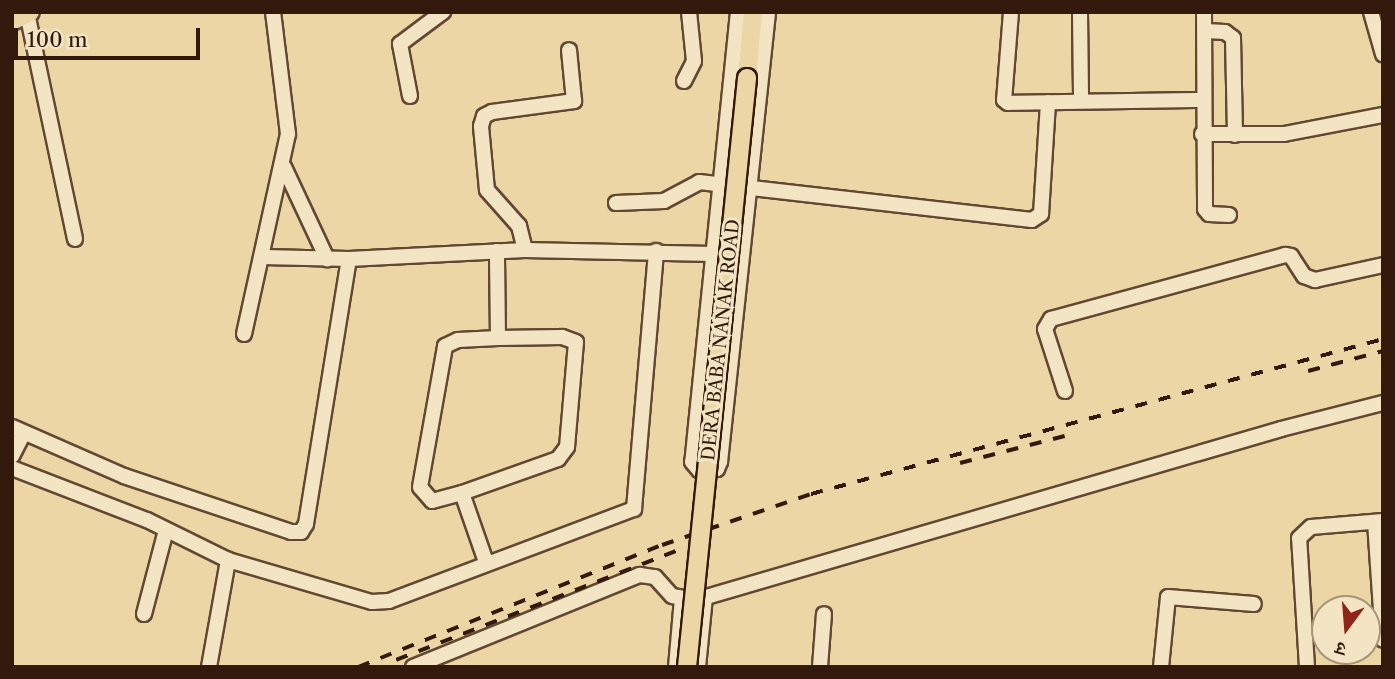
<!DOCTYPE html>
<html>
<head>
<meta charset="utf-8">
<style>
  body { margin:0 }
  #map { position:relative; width:1395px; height:679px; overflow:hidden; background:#edd6a5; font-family:"Libre Caslon Text","Noto Serif Devanagari",serif }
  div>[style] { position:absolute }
  .roads { filter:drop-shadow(2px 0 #624832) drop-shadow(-2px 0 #624832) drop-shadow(0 2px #624832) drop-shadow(0 -2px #624832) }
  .minor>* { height:14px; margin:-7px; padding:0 7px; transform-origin:7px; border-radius:7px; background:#f3e4c4 }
  .major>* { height:18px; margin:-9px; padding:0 9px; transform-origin:9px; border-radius:9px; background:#edd6a5 }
  .rail>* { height:3.5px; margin-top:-1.75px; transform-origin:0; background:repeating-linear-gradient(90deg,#33190b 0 12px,transparent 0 24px) }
  .bridges { filter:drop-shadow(2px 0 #33190b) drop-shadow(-2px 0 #33190b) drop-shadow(0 2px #33190b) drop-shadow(0 -2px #33190b) }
  .major-bridge>* { height:18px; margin:-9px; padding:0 9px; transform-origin:9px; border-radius:9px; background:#edd6a5 }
  span { translate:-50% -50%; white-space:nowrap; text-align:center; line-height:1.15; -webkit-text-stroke:6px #f3e4c4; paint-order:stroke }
  .street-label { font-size:18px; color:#33190b }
  .frame { position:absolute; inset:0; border:14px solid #33190b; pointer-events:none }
  .north { position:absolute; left:1311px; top:595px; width:70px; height:70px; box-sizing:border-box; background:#f3e4c4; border:2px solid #a6937a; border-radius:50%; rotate:196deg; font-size:19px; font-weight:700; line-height:28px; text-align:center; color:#33190b }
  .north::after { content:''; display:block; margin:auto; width:24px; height:32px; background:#8f2418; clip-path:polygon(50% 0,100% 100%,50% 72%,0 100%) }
  .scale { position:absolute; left:14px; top:28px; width:186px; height:32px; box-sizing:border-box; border:4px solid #33190b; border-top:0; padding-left:9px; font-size:21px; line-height:24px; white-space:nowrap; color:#33190b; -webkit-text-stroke:5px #f3e4c4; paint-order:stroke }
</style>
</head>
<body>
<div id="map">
  <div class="roads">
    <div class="minor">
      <div style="left:738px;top:12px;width:452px;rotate:95.8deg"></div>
      <div style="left:692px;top:462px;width:11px;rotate:49deg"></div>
      <div style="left:699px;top:470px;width:18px;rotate:-3deg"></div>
      <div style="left:717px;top:469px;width:8px;rotate:-67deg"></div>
      <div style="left:720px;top:462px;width:453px;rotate:-83.9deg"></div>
      <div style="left:1011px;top:12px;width:88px;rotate:94.5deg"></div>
      <div style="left:1004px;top:100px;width:5px;rotate:37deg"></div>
      <div style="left:1008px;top:103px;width:196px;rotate:-0.9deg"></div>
      <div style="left:1080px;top:12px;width:88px;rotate:89.3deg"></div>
      <div style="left:1204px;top:12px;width:197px;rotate:89.7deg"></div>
      <div style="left:1205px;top:209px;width:6px;rotate:51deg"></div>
      <div style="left:1209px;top:214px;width:20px;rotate:3deg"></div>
      <div style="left:1371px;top:12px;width:44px;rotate:74.1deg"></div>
      <div style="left:27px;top:13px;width:231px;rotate:78deg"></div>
      <div style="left:1205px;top:31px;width:20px;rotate:3deg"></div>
      <div style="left:1225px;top:32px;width:10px;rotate:37deg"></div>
      <div style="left:1233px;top:38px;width:97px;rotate:88.8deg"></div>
      <div style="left:684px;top:81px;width:22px;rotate:-63deg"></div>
      <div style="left:694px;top:61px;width:49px;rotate:-95.8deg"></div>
      <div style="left:410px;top:96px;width:53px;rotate:-100.9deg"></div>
      <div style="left:400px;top:44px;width:54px;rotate:-36.7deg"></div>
      <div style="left:1202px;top:134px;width:82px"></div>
      <div style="left:1284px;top:134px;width:101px;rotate:-10.9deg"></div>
      <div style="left:284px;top:167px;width:102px;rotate:64.9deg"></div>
      <div style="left:616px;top:203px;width:48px;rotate:-2.4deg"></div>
      <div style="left:664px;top:201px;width:40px;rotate:-28deg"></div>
      <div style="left:699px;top:182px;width:335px;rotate:6.5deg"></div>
      <div style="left:1032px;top:220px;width:11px;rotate:-34deg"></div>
      <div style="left:1041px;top:214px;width:112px;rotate:-86.4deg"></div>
      <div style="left:525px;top:250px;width:25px;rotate:-104deg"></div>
      <div style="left:519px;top:226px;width:48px;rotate:-131.6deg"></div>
      <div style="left:487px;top:190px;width:64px;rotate:-95.4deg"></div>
      <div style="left:481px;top:126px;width:10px;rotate:-73deg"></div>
      <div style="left:484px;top:116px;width:9px;rotate:-27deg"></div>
      <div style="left:492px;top:112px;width:83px;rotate:-7.6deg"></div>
      <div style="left:574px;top:101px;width:51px;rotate:-95.6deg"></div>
      <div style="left:263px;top:257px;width:86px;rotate:1.3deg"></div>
      <div style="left:244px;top:334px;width:205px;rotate:-77.6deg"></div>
      <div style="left:288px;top:134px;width:123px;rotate:-97deg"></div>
      <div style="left:1065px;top:391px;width:65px;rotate:-107.9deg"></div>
      <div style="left:1045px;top:329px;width:12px;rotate:-59deg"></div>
      <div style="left:1051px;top:319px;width:243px;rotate:-15.3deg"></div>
      <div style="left:1285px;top:255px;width:6px;rotate:9deg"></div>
      <div style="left:1291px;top:256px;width:24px;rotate:57deg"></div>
      <div style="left:1304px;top:276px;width:12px;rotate:20deg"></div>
      <div style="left:1315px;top:280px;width:70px;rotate:-12.4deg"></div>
      <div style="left:12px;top:427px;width:122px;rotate:23.6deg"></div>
      <div style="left:124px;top:476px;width:176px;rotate:18.5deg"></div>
      <div style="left:291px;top:532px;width:10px"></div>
      <div style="left:301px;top:532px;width:9px;rotate:-58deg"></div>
      <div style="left:306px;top:524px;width:268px;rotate:-80.8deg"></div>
      <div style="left:349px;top:259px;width:176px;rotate:-2.9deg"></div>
      <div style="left:525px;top:250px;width:188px;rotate:1.2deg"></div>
      <div style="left:12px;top:456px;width:25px;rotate:-63deg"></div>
      <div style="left:12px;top:468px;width:145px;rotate:21.1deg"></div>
      <div style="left:147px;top:520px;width:90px;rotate:26.3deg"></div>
      <div style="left:228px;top:560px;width:150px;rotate:16.3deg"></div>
      <div style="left:372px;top:602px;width:17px;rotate:-3deg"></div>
      <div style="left:389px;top:601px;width:262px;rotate:-20.6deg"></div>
      <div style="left:634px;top:509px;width:259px;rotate:-85.1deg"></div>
      <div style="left:462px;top:493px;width:102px;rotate:-19.5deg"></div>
      <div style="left:558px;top:459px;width:15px;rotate:-53deg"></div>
      <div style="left:567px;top:447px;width:105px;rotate:-85.1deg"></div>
      <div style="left:576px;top:342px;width:15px;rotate:-160deg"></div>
      <div style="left:562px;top:337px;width:64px;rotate:179.1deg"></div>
      <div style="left:1375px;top:522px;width:118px;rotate:86.1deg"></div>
      <div style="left:486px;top:562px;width:73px;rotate:-109.2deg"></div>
      <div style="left:462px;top:493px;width:31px;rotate:165deg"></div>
      <div style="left:432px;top:501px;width:18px;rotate:-131deg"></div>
      <div style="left:420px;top:487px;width:143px;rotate:-79.9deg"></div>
      <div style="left:445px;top:346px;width:14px;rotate:-25deg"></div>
      <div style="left:458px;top:340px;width:40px;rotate:-2.9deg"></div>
      <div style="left:498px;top:338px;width:87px;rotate:-90.7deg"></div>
      <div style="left:144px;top:614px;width:87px;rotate:-75.3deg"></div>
      <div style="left:209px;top:667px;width:109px;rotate:-79.9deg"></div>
      <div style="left:413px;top:667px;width:245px;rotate:-22.1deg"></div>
      <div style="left:640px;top:575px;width:15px;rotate:8deg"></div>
      <div style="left:655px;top:577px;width:25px;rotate:48deg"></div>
      <div style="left:672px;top:596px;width:24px;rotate:9deg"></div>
      <div style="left:696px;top:600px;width:609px;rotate:-16.29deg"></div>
      <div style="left:1281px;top:429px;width:105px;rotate:-14.3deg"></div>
      <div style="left:676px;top:667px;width:68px;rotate:-85deg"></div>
      <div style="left:698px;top:667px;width:70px;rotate:-84.3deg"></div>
      <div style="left:820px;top:667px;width:53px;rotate:-85.7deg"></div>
      <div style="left:1161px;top:667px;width:70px;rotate:-84.3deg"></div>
      <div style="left:1168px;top:597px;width:86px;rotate:4.7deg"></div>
      <div style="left:1307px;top:667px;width:129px;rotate:-93.5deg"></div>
      <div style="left:1299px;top:538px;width:16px;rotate:-43deg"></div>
      <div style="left:1311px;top:527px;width:72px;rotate:-4.8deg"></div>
    </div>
    <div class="major">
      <div style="left:12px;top:21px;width:20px;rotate:-27deg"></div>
      <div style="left:747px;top:78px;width:66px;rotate:-84.8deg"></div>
    </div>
  </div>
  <div class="rail">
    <div style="left:1308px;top:371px;width:78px;rotate:-14.9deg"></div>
    <div style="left:960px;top:463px;width:116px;rotate:-14.5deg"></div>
    <div style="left:396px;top:660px;width:311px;rotate:-21.3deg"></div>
    <div style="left:358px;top:667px;width:328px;rotate:-21.9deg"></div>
    <div style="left:662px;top:545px;width:157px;rotate:-18.9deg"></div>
    <div style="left:811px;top:494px;width:593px;rotate:-15.16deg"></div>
  </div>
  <div class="bridges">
    <div class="major-bridge">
      <div style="left:687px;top:667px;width:592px;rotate:-84.18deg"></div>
    </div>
  </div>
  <div class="street-label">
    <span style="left:721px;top:340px;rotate:-84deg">DERA BABA NANAK ROAD</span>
  </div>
  <div class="frame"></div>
  <div class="north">उ</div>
  <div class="scale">100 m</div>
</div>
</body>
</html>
